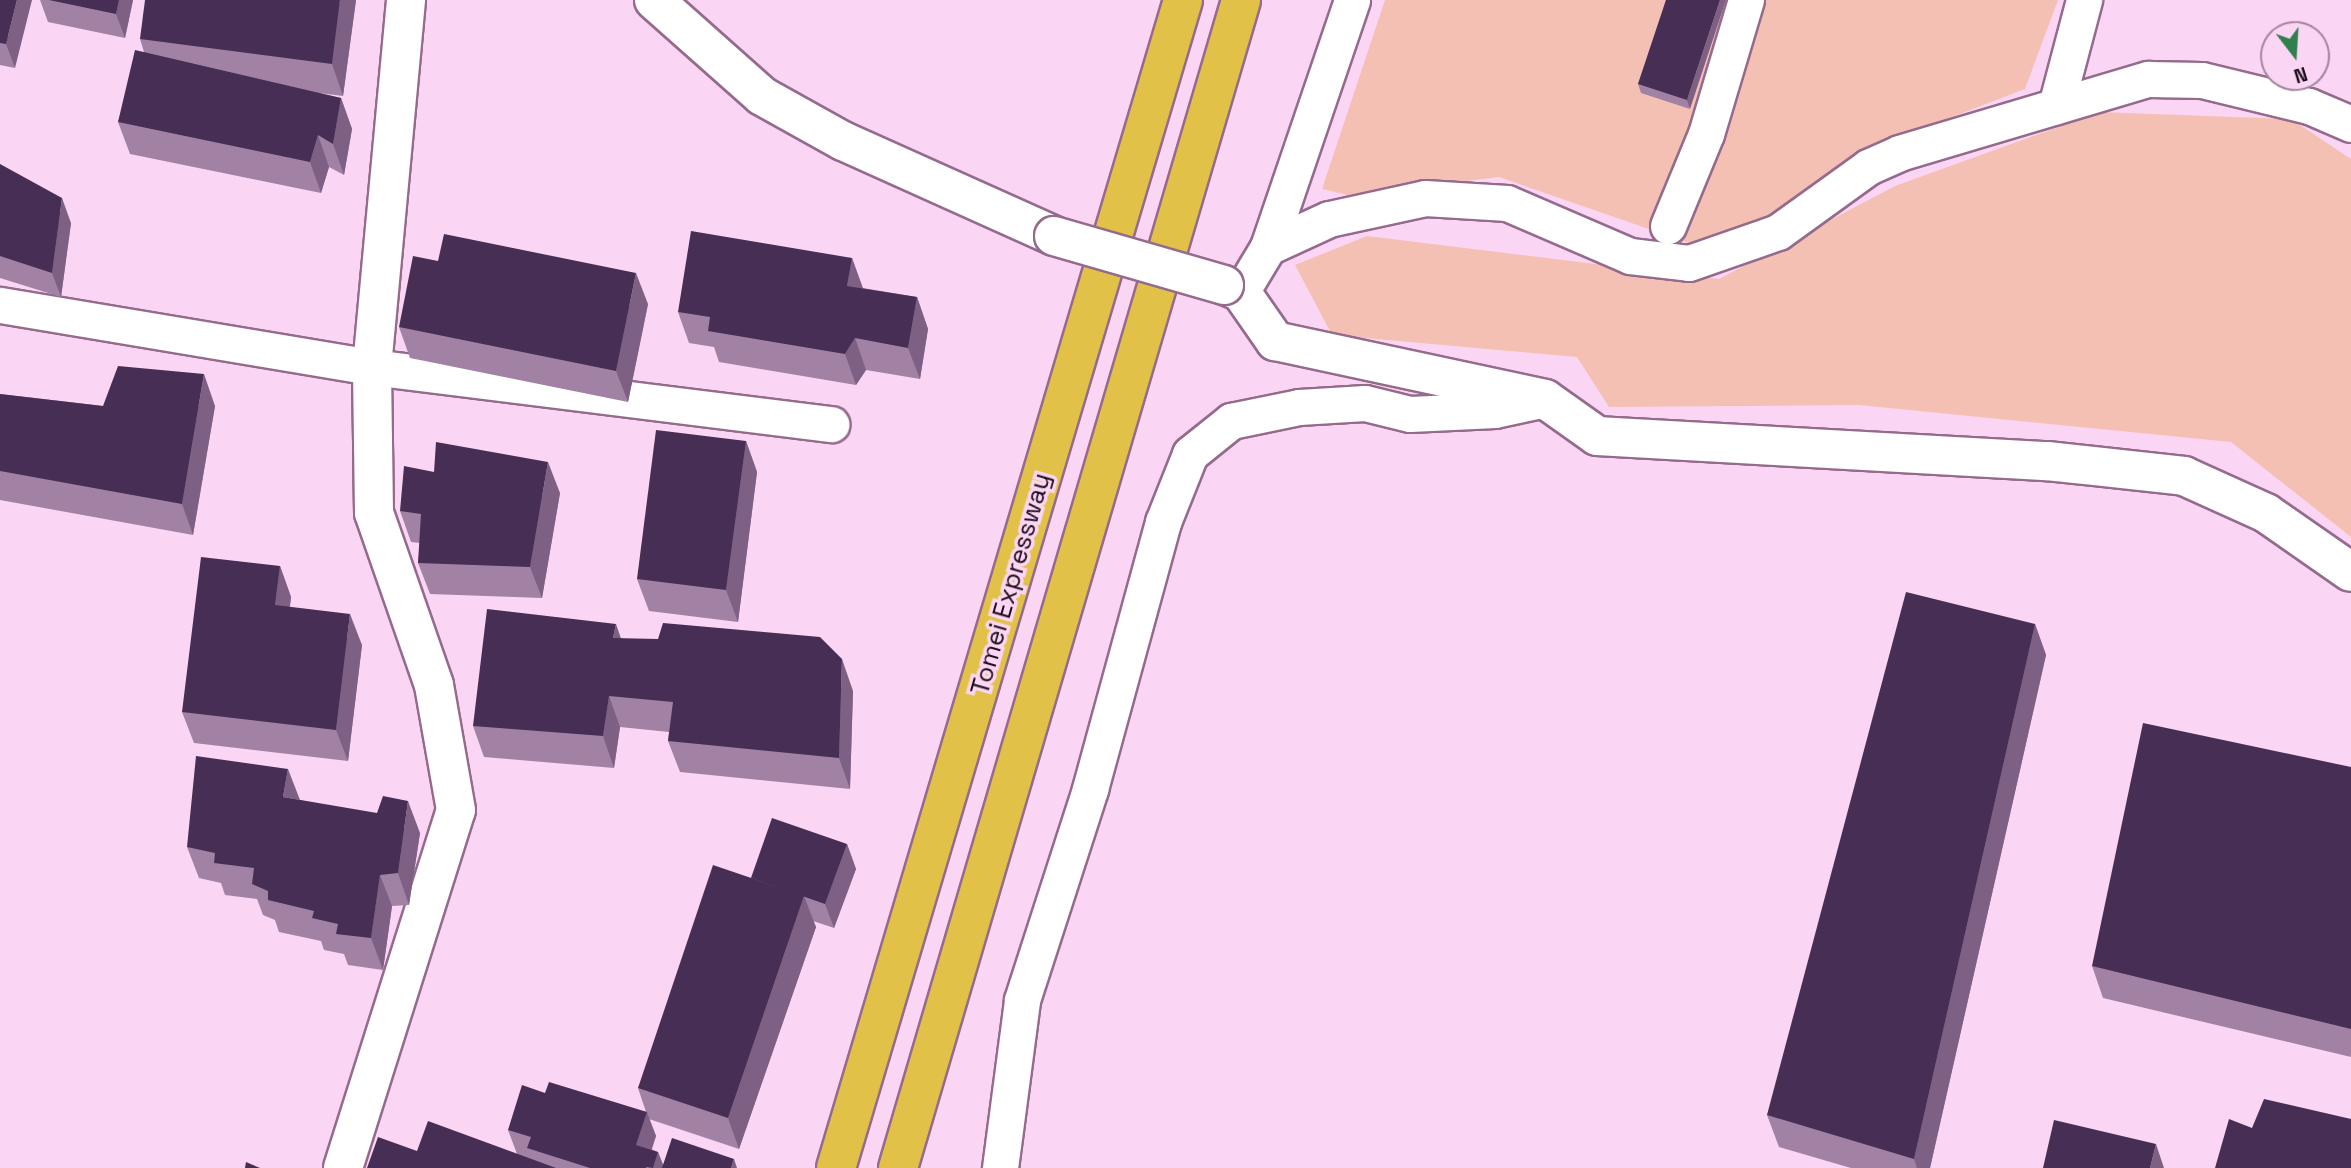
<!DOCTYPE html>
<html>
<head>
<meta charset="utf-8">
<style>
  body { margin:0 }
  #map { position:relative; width:2351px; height:1168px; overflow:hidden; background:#fbd6f4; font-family:"Space Grotesk",sans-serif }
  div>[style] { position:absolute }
  .green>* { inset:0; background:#f4c0b4 }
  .roads { filter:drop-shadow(2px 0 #956b8d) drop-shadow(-2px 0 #956b8d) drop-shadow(0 2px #956b8d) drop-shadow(0 -2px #956b8d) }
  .minor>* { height:35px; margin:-17.5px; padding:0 17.5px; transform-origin:17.5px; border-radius:17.5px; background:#fff }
  .tertiary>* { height:38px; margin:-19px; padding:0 19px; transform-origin:19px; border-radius:19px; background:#fff }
  .motorway>* { height:38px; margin:-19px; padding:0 19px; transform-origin:19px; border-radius:19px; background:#e2c148 }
  .bridges { filter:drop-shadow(2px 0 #956b8d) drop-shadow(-2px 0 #956b8d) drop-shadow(0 2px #956b8d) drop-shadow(0 -2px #956b8d) }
  .tertiary-bridge>* { height:38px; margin:-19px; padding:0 19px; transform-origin:19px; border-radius:19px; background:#fff }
  .wall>* { inset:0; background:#a182a4 }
  .shaded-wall>* { inset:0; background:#7d6084 }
  .building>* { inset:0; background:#472e54 }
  span { translate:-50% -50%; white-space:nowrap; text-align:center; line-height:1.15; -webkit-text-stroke:7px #fbd6f4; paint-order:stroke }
  .street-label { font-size:26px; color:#1d0d1a }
  .north { position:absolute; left:2260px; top:21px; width:70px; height:70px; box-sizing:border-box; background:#fbd6f4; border:2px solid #a2869d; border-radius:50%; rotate:163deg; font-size:19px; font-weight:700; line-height:28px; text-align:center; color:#1d0d1a }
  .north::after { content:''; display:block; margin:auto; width:24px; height:32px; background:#307f4e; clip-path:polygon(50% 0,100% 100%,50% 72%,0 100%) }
</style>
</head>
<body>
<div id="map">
  <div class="green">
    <div style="clip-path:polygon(1385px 0,2058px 0,2025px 89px,1892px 140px,1778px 216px,1695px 245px,1499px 177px,1348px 195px,1322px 189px)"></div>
    <div style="clip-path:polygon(2100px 112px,2291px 119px,2351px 159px,2351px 537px,2231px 442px,1859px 405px,1609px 407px,1577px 357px,1332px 335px,1295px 265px,1367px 236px,1719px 279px,1895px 186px)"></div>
  </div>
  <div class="roads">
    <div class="minor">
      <div style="left:2056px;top:106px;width:110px;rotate:-75.2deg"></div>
      <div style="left:1668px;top:226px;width:100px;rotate:-67.6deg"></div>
      <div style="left:1706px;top:134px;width:140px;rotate:-73.4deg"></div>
      <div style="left:1268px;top:247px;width:67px;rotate:-24.7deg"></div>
      <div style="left:1329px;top:219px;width:98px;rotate:-12.3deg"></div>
      <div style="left:1425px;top:198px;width:82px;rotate:3.5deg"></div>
      <div style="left:1507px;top:203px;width:134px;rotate:23.3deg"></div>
      <div style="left:1630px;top:256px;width:59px;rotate:6.8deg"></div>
      <div style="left:1689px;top:263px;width:94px;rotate:-19.2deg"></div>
      <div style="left:1778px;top:232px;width:111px;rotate:-35.8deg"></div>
      <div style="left:1868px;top:167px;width:34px;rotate:-24deg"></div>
      <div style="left:1899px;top:153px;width:260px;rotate:-16.6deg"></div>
      <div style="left:2148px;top:79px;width:54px;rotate:1.1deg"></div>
      <div style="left:2202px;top:80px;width:110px;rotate:13.7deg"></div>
      <div style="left:2309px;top:106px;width:46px;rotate:23.2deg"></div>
      <div style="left:1241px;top:292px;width:52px;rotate:-59deg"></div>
      <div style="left:1268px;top:247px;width:261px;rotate:-71.2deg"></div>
      <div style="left:0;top:305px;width:377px;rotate:9.5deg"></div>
      <div style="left:372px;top:367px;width:463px;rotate:7.1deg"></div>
      <div style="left:1000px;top:1168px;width:169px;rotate:-82.5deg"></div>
      <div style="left:1022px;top:1000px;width:222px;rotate:-72.1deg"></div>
      <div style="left:1090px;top:789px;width:277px;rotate:-74.7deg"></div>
      <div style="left:1163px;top:522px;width:73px;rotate:-68.3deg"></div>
      <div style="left:1190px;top:454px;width:53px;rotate:-38.8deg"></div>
      <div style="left:1231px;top:421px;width:69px;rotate:-11.6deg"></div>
      <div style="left:1299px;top:407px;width:66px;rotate:-3.5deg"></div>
      <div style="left:1365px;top:403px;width:46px;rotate:13.7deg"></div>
      <div style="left:1410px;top:414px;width:85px;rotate:-2.7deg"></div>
      <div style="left:1495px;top:410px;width:51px;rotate:-12.4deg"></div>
    </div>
    <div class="tertiary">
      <div style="left:654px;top:0;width:144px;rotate:41.6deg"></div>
      <div style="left:762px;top:96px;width:93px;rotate:29.1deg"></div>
      <div style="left:843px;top:141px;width:231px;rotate:24.2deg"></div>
      <div style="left:1224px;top:285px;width:18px;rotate:22deg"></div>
      <div style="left:1241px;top:292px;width:60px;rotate:55.2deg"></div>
      <div style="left:1275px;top:341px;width:276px;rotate:12.1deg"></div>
      <div style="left:1545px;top:399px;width:64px;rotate:35.4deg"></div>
      <div style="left:1597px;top:436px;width:451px;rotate:3.2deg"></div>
      <div style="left:2047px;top:461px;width:138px;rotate:6.2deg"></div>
      <div style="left:2184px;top:476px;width:90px;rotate:24.3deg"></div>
      <div style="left:2266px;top:513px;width:103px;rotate:34.8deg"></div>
      <div style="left:343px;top:1168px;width:375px;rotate:-72.5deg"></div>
      <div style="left:456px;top:810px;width:127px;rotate:-100deg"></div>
      <div style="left:434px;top:685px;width:182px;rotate:-109.2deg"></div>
      <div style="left:374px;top:513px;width:146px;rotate:-90.8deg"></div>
      <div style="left:372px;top:367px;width:369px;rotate:-84.7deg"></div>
    </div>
    <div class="motorway">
      <div style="left:836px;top:1168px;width:1218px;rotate:-73.45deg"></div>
      <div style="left:898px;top:1168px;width:1217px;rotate:-73.63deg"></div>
    </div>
  </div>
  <div class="bridges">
    <div class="tertiary-bridge">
      <div style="left:1054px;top:236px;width:177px;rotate:16.1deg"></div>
    </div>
  </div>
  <div class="wall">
    <div style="clip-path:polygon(0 0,15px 68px,0 65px)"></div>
    <div style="clip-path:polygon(40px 0,133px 0,125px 38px,48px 22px)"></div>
    <div style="clip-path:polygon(356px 0,343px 96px,319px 93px,341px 98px,352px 129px,344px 175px,329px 167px,321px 193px,130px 154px,118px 122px,144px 52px,140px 39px)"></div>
    <div style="clip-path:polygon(1666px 0,1690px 109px,1641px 93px,1638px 84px)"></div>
    <div style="clip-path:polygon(0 164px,71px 223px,61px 297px,0 278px)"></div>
    <div style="clip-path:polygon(852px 258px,863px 288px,917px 297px,928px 329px,920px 379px,866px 370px,856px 385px,719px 362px,714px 347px,689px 343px,678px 312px)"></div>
    <div style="clip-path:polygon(648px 304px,628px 402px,410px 358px,399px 327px)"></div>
    <div style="clip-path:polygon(0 394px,103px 406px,215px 406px,193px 535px,0 500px)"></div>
    <div style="clip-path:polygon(746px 441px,757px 472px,738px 622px,649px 611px,637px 579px)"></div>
    <div style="clip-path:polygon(560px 493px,542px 598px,430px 594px,418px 563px,420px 543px,411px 542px,400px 511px)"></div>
    <div style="clip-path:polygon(280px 566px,291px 597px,290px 607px,362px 645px,348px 761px,194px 743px,182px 712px)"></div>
    <div style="clip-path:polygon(2035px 624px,2046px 655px,1930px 1168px,1851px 1168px,1779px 1147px,1767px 1115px)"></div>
    <div style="clip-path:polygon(620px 638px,853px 691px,850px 789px,680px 772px,668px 741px,669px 732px,620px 727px,614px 768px,484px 757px,473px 726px)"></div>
    <div style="clip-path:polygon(2351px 767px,2351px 1057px,2103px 998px,2092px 966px)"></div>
    <div style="clip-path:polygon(300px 800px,420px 833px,409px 905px,392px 906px,383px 970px,348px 965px,344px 954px,324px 950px,321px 941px,279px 932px,275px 920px,263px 915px,257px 899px,225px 895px,221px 883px,199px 878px,187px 847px)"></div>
    <div style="clip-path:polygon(847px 844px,856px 869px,834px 928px,813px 921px,816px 927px,739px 1149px,649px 1119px,656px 1136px,651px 1149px,658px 1152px,663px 1164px,737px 1168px,367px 1168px,417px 1151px,517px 1154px,508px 1130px,545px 1093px,646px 1112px,638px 1088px,751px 878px)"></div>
  </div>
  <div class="shaded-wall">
    <div style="clip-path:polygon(17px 0,32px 0,15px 68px,6px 44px)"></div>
    <div style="clip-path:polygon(119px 0,133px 0,125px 38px,116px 14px)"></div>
    <div style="clip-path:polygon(340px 0,356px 0,343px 96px,332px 64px)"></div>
    <div style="clip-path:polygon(1720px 0,1726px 0,1690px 109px,1687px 100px)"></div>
    <div style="clip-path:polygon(341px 98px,352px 129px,344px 175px,333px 144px)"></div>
    <div style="clip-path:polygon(318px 135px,329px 167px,321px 193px,310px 162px)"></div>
    <div style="clip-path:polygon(62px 198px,71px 223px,61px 297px,52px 273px)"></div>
    <div style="clip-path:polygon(852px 258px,863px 289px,847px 286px)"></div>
    <div style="clip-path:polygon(636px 273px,648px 304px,628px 402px,616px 371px)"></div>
    <div style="clip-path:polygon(917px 297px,928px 329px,920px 379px,908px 348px)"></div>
    <div style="clip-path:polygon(855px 338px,866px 370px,856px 385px,845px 354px)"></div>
    <div style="clip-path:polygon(204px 374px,215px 406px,193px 535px,182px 504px)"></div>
    <div style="clip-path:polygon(746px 441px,757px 472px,738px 622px,726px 590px)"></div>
    <div style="clip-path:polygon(548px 462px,560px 493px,542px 598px,530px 567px)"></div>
    <div style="clip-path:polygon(280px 566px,291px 597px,286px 636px,275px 605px)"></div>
    <div style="clip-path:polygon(350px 614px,362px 645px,348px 761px,336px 730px)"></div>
    <div style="clip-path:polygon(616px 624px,627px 656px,613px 638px)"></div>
    <div style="clip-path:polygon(2035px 624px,2046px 655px,1930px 1168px,1917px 1168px,1914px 1159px)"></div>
    <div style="clip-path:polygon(842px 659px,853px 691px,850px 789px,839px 758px)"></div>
    <div style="clip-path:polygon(609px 696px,620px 727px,614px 768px,603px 736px)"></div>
    <div style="clip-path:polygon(288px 769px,300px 800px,283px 797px)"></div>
    <div style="clip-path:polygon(408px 801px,420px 833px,409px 905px,398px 873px)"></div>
    <div style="clip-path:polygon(847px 844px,856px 869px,834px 928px,825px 904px)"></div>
    <div style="clip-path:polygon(380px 875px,392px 906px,383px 970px,371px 938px)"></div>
    <div style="clip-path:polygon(804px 896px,816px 927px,739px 1149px,728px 1118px)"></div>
    <div style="clip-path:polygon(647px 1112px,656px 1136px,646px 1168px,645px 1168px,636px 1145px)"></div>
    <div style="clip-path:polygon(2156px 1144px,2164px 1168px,2150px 1168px)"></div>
    <div style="clip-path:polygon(658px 1152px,664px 1168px,653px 1168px)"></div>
    <div style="clip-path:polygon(734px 1159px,737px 1168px,731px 1168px)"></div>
  </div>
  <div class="building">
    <div style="clip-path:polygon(0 0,17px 0,6px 44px,0 43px)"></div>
    <div style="clip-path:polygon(49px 0,119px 0,116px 14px)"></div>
    <div style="clip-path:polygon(145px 0,340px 0,332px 64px,140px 39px)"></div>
    <div style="clip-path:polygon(1666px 0,1720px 0,1687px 100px,1638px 84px)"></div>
    <div style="clip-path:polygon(135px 50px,341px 98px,333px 144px,318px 135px,310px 162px,118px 122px)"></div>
    <div style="clip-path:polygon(0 164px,62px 198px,52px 273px,0 256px)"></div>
    <div style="clip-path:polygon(691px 231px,852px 258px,847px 286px,917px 297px,908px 348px,855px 338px,845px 354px,708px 331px,710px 317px,678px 312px)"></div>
    <div style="clip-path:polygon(444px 234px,636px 273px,616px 371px,399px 327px,413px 256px,438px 261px)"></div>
    <div style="clip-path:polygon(118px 366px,204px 374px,182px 504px,0 471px,0 394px,103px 406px)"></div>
    <div style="clip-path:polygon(656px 430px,746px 441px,726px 590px,637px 579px)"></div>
    <div style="clip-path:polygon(436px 442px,548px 462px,530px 567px,418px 563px,421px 514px,400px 511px,404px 466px,434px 472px)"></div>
    <div style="clip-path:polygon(201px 557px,280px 566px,275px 605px,350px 614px,336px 730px,182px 712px)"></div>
    <div style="clip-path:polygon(1906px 592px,2035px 624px,1914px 1159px,1767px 1115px)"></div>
    <div style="clip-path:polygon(487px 609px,616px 624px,613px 638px,658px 639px,663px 623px,820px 637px,842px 659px,839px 758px,668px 741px,673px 702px,609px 696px,603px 736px,473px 726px)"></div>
    <div style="clip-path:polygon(2143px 723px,2351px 767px,2351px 1029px,2092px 966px)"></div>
    <div style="clip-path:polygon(196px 756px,288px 769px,283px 797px,377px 813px,383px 796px,408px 801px,398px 873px,380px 875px,371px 938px,336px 934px,338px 924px,312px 918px,314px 911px,268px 900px,268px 891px,252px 884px,254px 868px,214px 863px,215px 853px,187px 847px)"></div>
    <div style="clip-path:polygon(772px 818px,847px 844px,825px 904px,751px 878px)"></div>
    <div style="clip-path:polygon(713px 865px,804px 896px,728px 1118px,638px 1088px)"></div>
    <div style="clip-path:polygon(549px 1082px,647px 1112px,636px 1145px,658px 1152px,653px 1168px,646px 1167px,646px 1168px,590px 1168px,527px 1148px,531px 1137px,508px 1130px,522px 1085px,545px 1093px)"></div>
    <div style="clip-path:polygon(2264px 1099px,2351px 1119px,2351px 1168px,2215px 1168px,2229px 1119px,2252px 1128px)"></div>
    <div style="clip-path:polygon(2054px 1120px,2156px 1144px,2150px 1168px,2043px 1168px)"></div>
    <div style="clip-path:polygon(428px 1121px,556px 1168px,367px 1168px,378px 1137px,417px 1151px)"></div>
    <div style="clip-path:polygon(672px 1138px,734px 1159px,731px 1168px,662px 1168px)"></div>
    <div style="clip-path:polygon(246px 1162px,260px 1168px,245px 1168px)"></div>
  </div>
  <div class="street-label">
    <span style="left:1011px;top:584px;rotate:-74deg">Tomei Expressway</span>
  </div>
  <div class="north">N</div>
</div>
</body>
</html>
